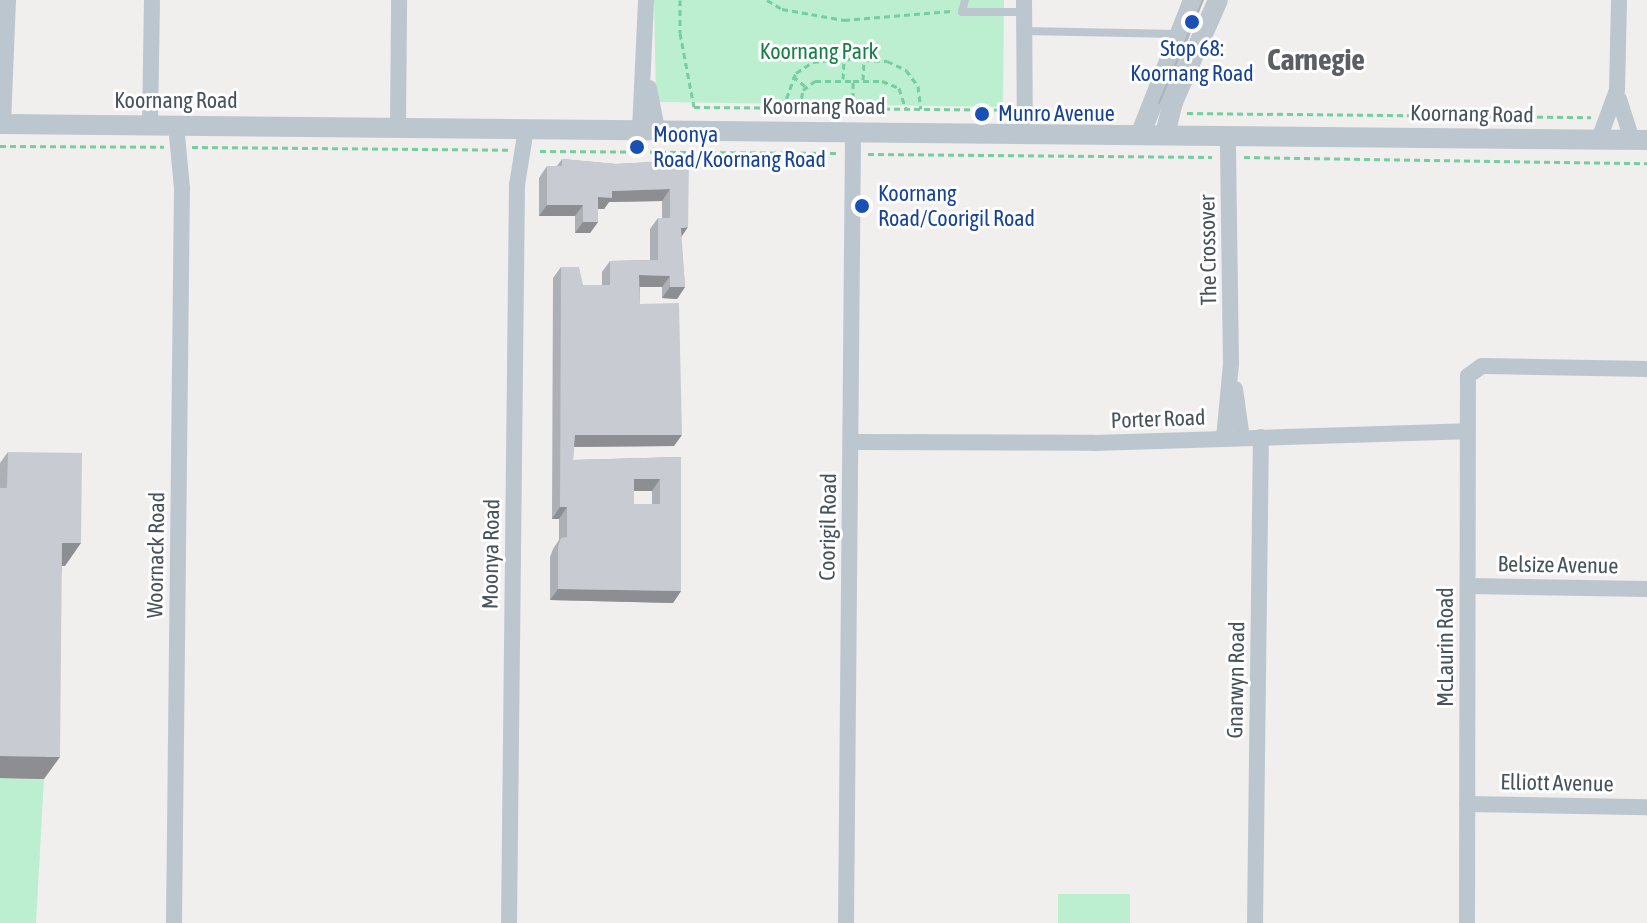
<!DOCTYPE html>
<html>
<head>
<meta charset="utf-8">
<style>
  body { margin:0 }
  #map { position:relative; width:1647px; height:923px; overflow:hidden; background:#f1eeee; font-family:"Asap Condensed",sans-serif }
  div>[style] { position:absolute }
  .green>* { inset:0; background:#bcefcf }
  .path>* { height:3px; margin-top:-1.5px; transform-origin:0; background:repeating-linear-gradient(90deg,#73cea0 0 6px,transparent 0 10px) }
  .service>* { height:8px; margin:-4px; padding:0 4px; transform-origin:4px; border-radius:4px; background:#bcc6ce }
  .minor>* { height:16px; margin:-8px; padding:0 8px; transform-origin:8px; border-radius:8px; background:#bcc6ce }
  .tertiary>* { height:20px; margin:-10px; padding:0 10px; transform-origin:10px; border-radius:10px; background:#bcc6ce }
  .tram>* { height:2px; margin:-1px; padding:0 1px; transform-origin:1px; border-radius:1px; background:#b0b4b9 }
  .wall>* { inset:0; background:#acafb4 }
  .shaded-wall>* { inset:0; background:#8c8e92 }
  .building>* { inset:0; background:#c8cbd1 }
  .dots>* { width:22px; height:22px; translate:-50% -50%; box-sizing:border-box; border:4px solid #fff; border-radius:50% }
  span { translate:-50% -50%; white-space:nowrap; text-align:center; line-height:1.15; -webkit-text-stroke:6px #fff; paint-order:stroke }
  .transit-label { font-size:22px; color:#164399 }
  .left { translate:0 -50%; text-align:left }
  .park-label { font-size:22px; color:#167f48 }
  .street-label { font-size:22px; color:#46525c }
  .district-label { font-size:30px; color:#5b5f63; font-weight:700 }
</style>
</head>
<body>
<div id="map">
  <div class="green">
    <div style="clip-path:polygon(654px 0,1004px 0,1003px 107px,656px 102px)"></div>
    <div style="clip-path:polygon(0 778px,44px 779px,36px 923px,0 923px)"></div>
    <div style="clip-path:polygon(1058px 894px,1130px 894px,1130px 923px,1058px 923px)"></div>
  </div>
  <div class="path">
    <div style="left:680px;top:0;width:33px;rotate:90deg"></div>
    <div style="left:680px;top:33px;width:75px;rotate:79.3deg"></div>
    <div style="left:694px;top:107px;width:316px;rotate:0.5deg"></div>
    <div style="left:767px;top:0;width:17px;rotate:31deg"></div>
    <div style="left:782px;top:9px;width:63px;rotate:10.1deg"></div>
    <div style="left:844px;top:20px;width:107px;rotate:-4.8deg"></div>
    <div style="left:793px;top:76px;width:16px;rotate:40deg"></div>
    <div style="left:843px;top:79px;width:20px;rotate:-87deg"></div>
    <div style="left:863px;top:80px;width:21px;rotate:-87deg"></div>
    <div style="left:783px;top:108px;width:37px;rotate:-70deg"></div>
    <div style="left:796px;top:73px;width:20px;rotate:-33deg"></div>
    <div style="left:813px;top:62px;width:31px;rotate:-6deg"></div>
    <div style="left:844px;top:59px;width:43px;rotate:2.7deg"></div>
    <div style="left:887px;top:61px;width:21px;rotate:25deg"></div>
    <div style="left:906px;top:70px;width:20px;rotate:53deg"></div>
    <div style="left:918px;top:86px;width:23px;rotate:83deg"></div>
    <div style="left:800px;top:108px;width:18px;rotate:-81deg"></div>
    <div style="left:803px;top:90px;width:15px;rotate:-37deg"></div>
    <div style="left:815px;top:81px;width:38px"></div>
    <div style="left:853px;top:109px;width:28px;rotate:-90deg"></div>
    <div style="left:853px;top:81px;width:29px"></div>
    <div style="left:882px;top:81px;width:18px;rotate:22deg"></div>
    <div style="left:899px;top:88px;width:22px;rotate:72deg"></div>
    <div style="left:1187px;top:113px;width:404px;rotate:0.6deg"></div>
    <div style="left:0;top:146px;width:164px;rotate:0.3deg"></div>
    <div style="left:192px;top:147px;width:316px;rotate:0.5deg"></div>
    <div style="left:540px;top:151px;width:296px;rotate:0.4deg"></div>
    <div style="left:868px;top:154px;width:344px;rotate:0.5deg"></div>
    <div style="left:1244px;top:157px;width:403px;rotate:0.9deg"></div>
  </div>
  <div class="service">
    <div style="left:965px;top:0;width:12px;rotate:104deg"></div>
    <div style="left:962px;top:12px;width:62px"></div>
    <div style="left:1025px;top:31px;width:152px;rotate:1.1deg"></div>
  </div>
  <div class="minor">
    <div style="left:1024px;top:0;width:132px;rotate:89.6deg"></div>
    <div style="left:649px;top:88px;width:42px;rotate:79deg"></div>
    <div style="left:1619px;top:99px;width:43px;rotate:72.4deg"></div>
    <div style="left:3px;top:124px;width:124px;rotate:-87.7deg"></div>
    <div style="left:150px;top:125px;width:125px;rotate:-89.1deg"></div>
    <div style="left:398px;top:127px;width:127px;rotate:-89.5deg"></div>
    <div style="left:640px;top:129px;width:129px;rotate:-87.3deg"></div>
    <div style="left:1599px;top:139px;width:52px;rotate:-69.8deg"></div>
    <div style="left:1617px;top:90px;width:90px;rotate:-88.7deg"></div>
    <div style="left:1235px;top:389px;width:49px;rotate:81.9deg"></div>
    <div style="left:1224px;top:438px;width:74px;rotate:-84.6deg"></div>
    <div style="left:1231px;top:364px;width:229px;rotate:-90.8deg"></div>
    <div style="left:851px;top:442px;width:243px;rotate:0.2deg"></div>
    <div style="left:1094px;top:443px;width:372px;rotate:-1.8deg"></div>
    <div style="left:1468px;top:586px;width:179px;rotate:1deg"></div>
    <div style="left:1467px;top:804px;width:180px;rotate:1deg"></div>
    <div style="left:174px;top:923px;width:735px;rotate:-89.38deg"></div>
    <div style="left:182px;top:188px;width:63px;rotate:-95.4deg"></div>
    <div style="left:509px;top:923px;width:738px;rotate:-89.38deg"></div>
    <div style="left:517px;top:185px;width:57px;rotate:-80.9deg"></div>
    <div style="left:846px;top:923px;width:792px;rotate:-89.49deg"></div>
    <div style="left:1255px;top:923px;width:486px;rotate:-89.3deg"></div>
    <div style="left:1467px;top:923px;width:547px;rotate:-89.9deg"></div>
    <div style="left:1468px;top:376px;width:17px;rotate:-36deg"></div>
    <div style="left:1482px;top:366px;width:165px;rotate:1deg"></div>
  </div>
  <div class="tertiary">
    <div style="left:0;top:124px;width:1647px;rotate:0.56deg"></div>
    <div style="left:1141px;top:133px;width:143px;rotate:-68.6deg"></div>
    <div style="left:1165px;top:134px;width:33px;rotate:-76deg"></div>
    <div style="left:1173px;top:102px;width:111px;rotate:-66.2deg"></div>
  </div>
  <div class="tram">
    <div style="left:1159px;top:103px;width:112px;rotate:-66.9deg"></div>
  </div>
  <div class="wall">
    <div style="clip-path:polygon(evenodd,562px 159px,616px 164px,689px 160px,681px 237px,685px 287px,677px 299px,662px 298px,662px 287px,640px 287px,640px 304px,674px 446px,574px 447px,573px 460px,681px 457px,681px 591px,673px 603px,550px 600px,550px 557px,553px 549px,559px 540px,559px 519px,552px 519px,553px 278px,561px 267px,583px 285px,602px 285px,602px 272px,610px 261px,650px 260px,650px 229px,658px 218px,662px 218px,662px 201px,609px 202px,604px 209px,598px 209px,598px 222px,590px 233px,575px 233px,575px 216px,539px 216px,539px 178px,547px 166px,557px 166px,562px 159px,634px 491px,652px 491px,652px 504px,634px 504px,634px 491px)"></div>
    <div style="clip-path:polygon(8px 452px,65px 566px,62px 566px,44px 779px,0 778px,0 463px)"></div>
  </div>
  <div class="shaded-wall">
    <div style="clip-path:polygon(670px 189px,662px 201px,609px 202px,604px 209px,590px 209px,598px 197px,612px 191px)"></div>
    <div style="clip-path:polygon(547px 205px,583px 205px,575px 216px,539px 216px)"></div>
    <div style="clip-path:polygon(583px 222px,598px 222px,590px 233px,575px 233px)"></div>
    <div style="clip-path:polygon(688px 227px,680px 239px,681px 228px)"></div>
    <div style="clip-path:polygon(639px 275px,670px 276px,662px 287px,631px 287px)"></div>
    <div style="clip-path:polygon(670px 287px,685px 287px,677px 299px,662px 298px)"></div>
    <div style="clip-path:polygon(575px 435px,682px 435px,674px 446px,567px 447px)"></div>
    <div style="clip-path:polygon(634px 479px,660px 479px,652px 491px,626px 491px)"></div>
    <div style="clip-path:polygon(560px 507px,567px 507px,559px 519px,552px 519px)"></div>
    <div style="clip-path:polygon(62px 543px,81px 543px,65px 566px,47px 565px)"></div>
    <div style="clip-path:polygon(558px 589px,681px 591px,673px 603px,550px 600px)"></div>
    <div style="clip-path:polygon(0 756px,60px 757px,44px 779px,0 778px)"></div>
  </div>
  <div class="building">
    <div style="clip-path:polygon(evenodd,562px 159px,616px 164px,689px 160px,688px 227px,681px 228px,685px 287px,670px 287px,670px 276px,639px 275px,640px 304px,679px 303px,682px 435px,575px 435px,573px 460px,681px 457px,681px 591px,558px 589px,558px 546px,561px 538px,567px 537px,567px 507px,560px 507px,561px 267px,579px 267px,583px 285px,610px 285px,610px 261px,658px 260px,658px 218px,670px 218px,670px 189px,612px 191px,612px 198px,598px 197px,598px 222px,583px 222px,583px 205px,547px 205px,547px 166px,562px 166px,562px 159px,634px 479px,660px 479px,660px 504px,634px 504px,634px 479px)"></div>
    <div style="clip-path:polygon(8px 452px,82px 453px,81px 543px,62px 543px,60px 757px,0 756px,0 488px,7px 488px)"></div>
  </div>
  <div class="dots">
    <div style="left:1192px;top:22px;background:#1a4fb4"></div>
    <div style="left:982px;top:114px;background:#1a4fb4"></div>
    <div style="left:637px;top:147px;background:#1a4fb4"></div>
    <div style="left:862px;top:206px;background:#1a4fb4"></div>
  </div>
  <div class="transit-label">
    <span style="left:1192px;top:61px">Stop 68:<br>Koornang Road</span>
    <span class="left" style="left:998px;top:114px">Munro Avenue</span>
    <span class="left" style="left:653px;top:147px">Moonya<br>Road/Koornang Road</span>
    <span class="left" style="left:878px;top:206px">Koornang<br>Road/Coorigil Road</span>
  </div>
  <div class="park-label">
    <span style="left:819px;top:52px">Koornang Park</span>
  </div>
  <div class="street-label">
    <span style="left:176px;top:101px">Koornang Road</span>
    <span style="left:824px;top:107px">Koornang Road</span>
    <span style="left:1472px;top:114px;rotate:1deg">Koornang Road</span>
    <span style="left:1208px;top:250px;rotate:-91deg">The Crossover</span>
    <span style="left:1158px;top:419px;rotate:-2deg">Porter Road</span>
    <span style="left:828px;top:527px;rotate:-89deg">Coorigil Road</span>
    <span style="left:491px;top:554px;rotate:-89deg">Moonya Road</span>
    <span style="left:156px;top:555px;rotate:-89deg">Woornack Road</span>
    <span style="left:1558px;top:565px;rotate:1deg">Belsize Avenue</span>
    <span style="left:1446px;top:647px;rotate:-90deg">McLaurin Road</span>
    <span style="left:1236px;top:680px;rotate:-89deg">Gnarwyn Road</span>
    <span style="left:1557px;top:783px;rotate:1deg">Elliott Avenue</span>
  </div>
  <div class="district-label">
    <span style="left:1316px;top:59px">Carnegie</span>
  </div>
</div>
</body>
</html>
